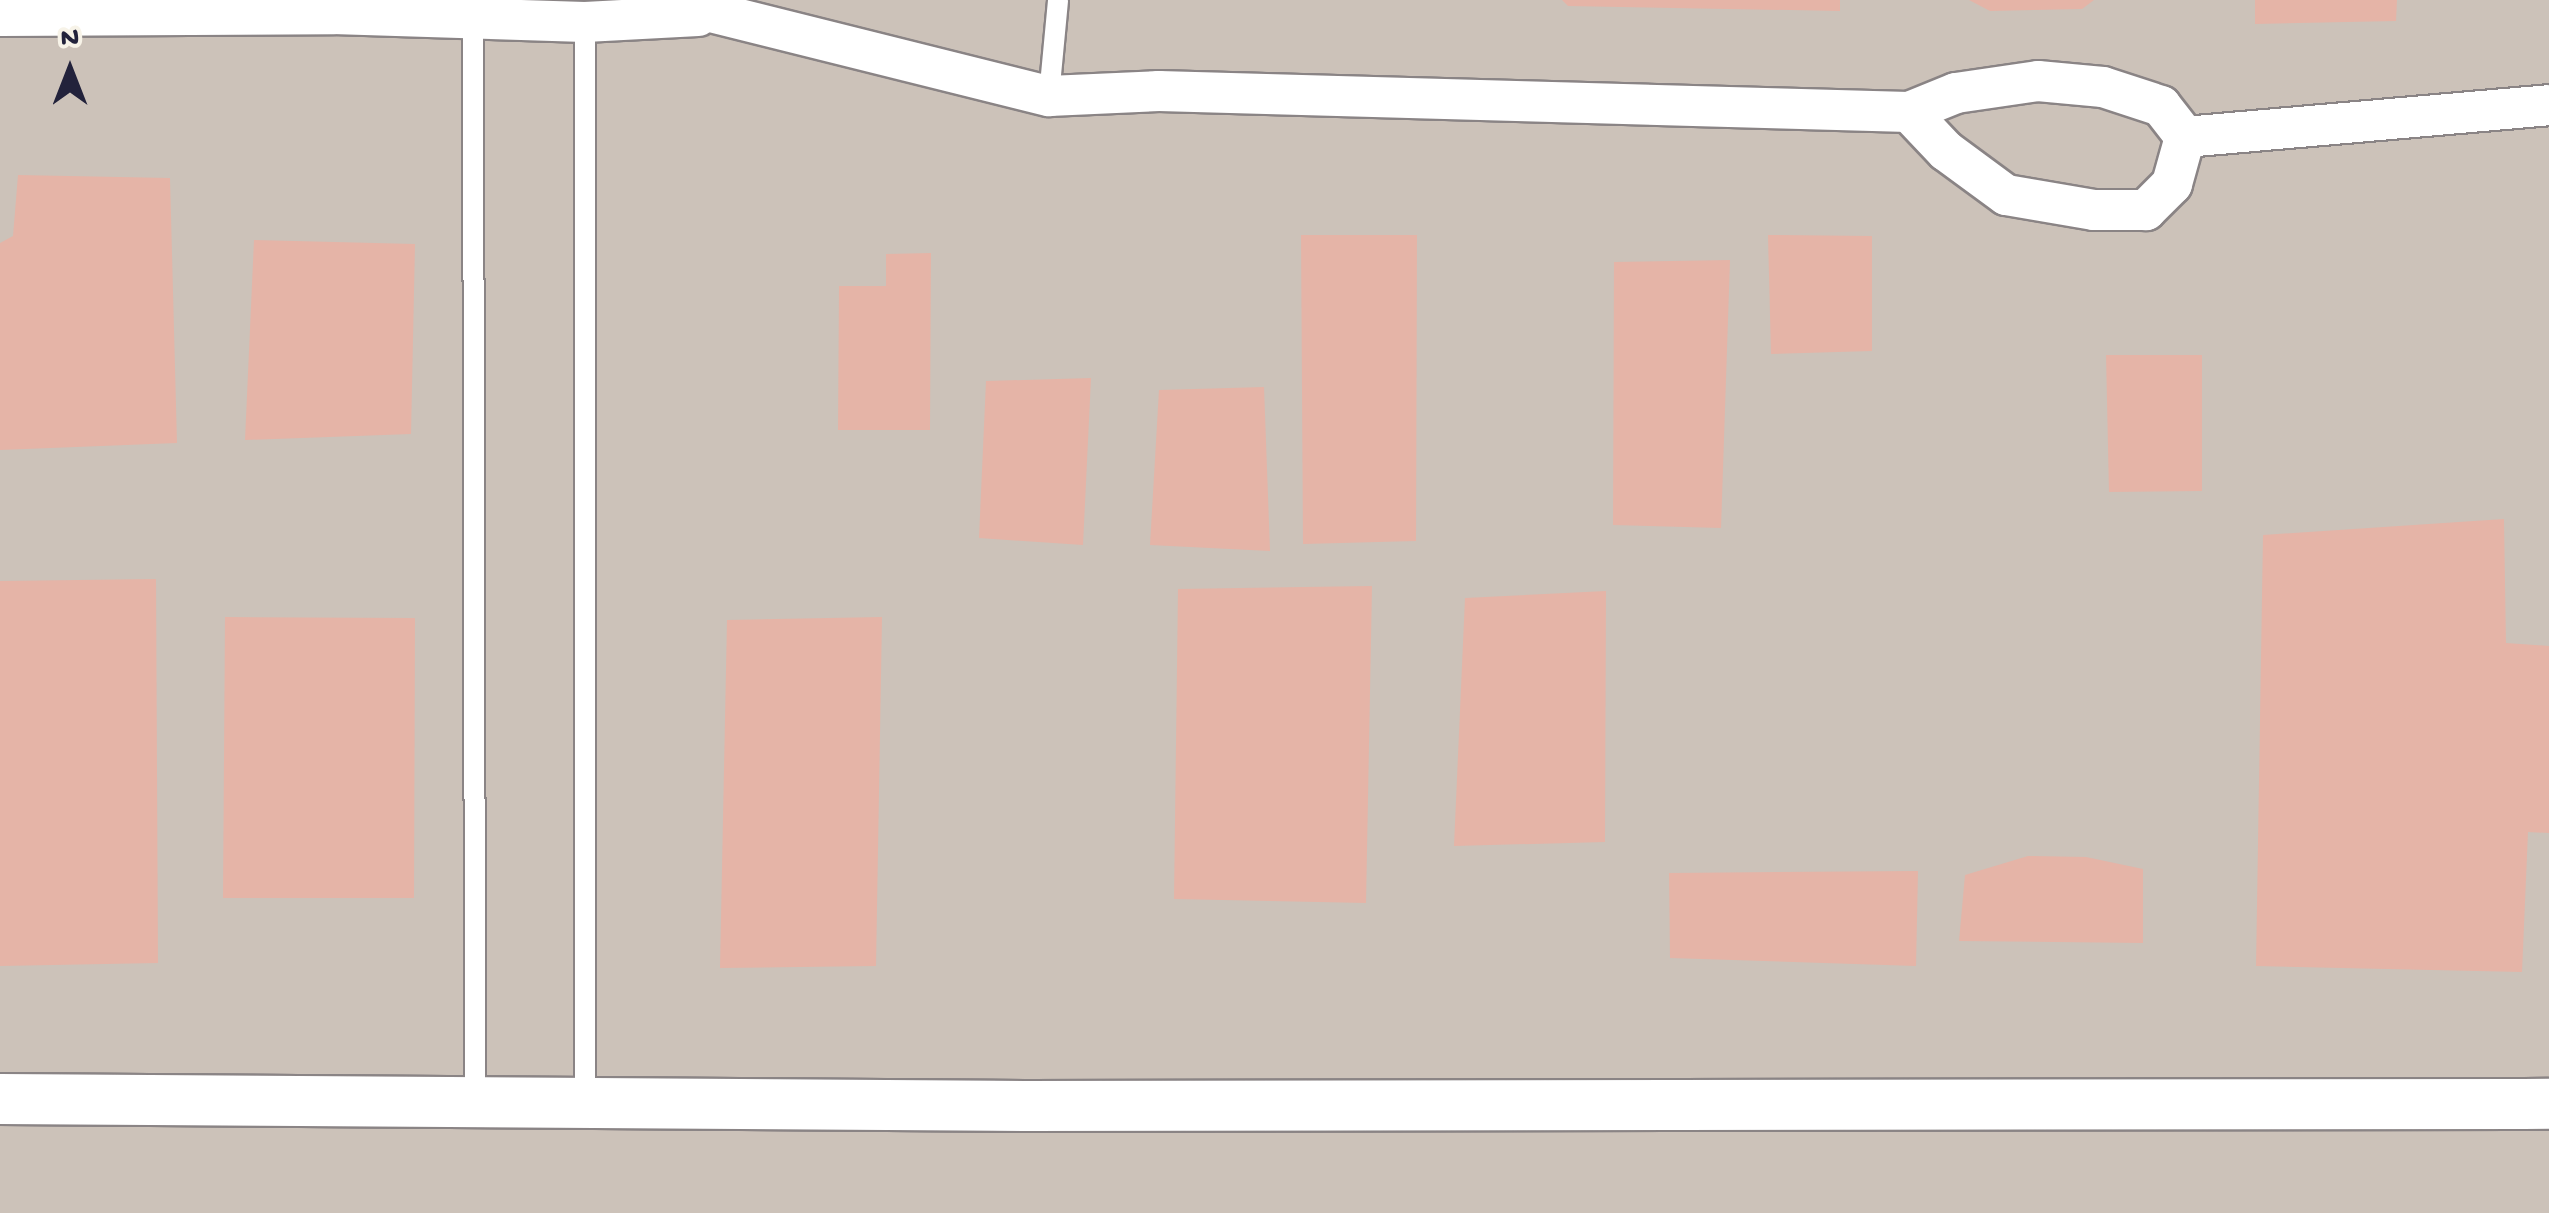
<!DOCTYPE html>
<html>
<head>
<meta charset="utf-8">
<style>
  body { margin:0 }
  #map { position:relative; width:2549px; height:1213px; overflow:hidden; background:#f3e6cf; font-family:"Gochi Hand",sans-serif }
  div>[style] { position:absolute }
  .industrial>* { inset:0; background:#ccc2b9 }
  .building>* { inset:0; background:#e5b4a7 }
  .roads { filter:drop-shadow(2px 0 #8a8485) drop-shadow(-2px 0 #8a8485) drop-shadow(0 2px #8a8485) drop-shadow(0 -2px #8a8485) }
  .service>* { height:20px; margin:-10px; padding:0 10px; transform-origin:10px; border-radius:10px; background:#fff }
  .minor>* { height:40px; margin:-20px; padding:0 20px; transform-origin:20px; border-radius:20px; background:#fff }
  .tertiary>* { height:50px; margin:-25px; padding:0 25px; transform-origin:25px; border-radius:25px; background:#fff }
  span { translate:-50% -50%; white-space:nowrap; text-align:center; line-height:1.15; -webkit-text-stroke:10px #f7f3e8; paint-order:stroke }
  .north { position:absolute; left:20px; top:20px; width:100px; height:100px; -webkit-text-stroke:8px #f7f3e8; paint-order:stroke; rotate:0deg; font-size:28px; font-weight:700; line-height:40px; text-align:center; color:#22223b }
  .north::after { content:''; display:block; margin:auto; width:35px; height:45px; background:#22223b; clip-path:polygon(50% 0,100% 100%,50% 72%,0 100%) }
</style>
</head>
<body>
<div id="map">
  <div class="industrial">
    <div style="clip-path:polygon(0 0,2549px 0,2549px 1213px,0 1213px)"></div>
  </div>
  <div class="building">
    <div style="clip-path:polygon(1562px 0,1840px 0,1840px 11px,1568px 6px)"></div>
    <div style="clip-path:polygon(1969px 0,2094px 0,2082px 9px,1990px 11px)"></div>
    <div style="clip-path:polygon(2255px 0,2397px 0,2396px 21px,2255px 24px)"></div>
    <div style="clip-path:polygon(18px 175px,170px 178px,177px 443px,0 450px,0 243px,13px 236px)"></div>
    <div style="clip-path:polygon(1301px 235px,1417px 235px,1416px 541px,1303px 544px)"></div>
    <div style="clip-path:polygon(1768px 235px,1872px 236px,1872px 351px,1771px 354px)"></div>
    <div style="clip-path:polygon(254px 240px,415px 244px,411px 434px,245px 440px)"></div>
    <div style="clip-path:polygon(931px 253px,930px 430px,838px 430px,839px 286px,886px 286px,886px 254px)"></div>
    <div style="clip-path:polygon(1730px 260px,1721px 528px,1613px 525px,1614px 262px)"></div>
    <div style="clip-path:polygon(2106px 355px,2202px 355px,2202px 491px,2109px 492px)"></div>
    <div style="clip-path:polygon(1091px 378px,1083px 545px,979px 538px,986px 381px)"></div>
    <div style="clip-path:polygon(1264px 387px,1270px 551px,1150px 545px,1159px 390px)"></div>
    <div style="clip-path:polygon(2504px 519px,2506px 643px,2549px 646px,2549px 833px,2528px 832px,2522px 972px,2256px 966px,2263px 535px)"></div>
    <div style="clip-path:polygon(156px 579px,158px 963px,0 966px,0 581px)"></div>
    <div style="clip-path:polygon(1372px 586px,1366px 903px,1174px 899px,1178px 589px)"></div>
    <div style="clip-path:polygon(1606px 591px,1605px 842px,1454px 846px,1465px 598px)"></div>
    <div style="clip-path:polygon(225px 617px,415px 618px,414px 898px,223px 898px)"></div>
    <div style="clip-path:polygon(882px 617px,876px 966px,720px 968px,727px 620px)"></div>
    <div style="clip-path:polygon(2028px 856px,2086px 857px,2143px 869px,2143px 943px,1959px 941px,1965px 875px)"></div>
    <div style="clip-path:polygon(1918px 871px,1916px 966px,1670px 958px,1669px 873px)"></div>
  </div>
  <div class="roads">
    <div class="service">
      <div style="left:473px;top:13px;width:1088px;rotate:89.89deg"></div>
      <div style="left:585px;top:22px;width:1080px;rotate:90deg"></div>
      <div style="left:1049px;top:96px;width:96px;rotate:-84.6deg"></div>
    </div>
    <div class="minor">
      <div style="left:663px;top:0;width:398px;rotate:14deg"></div>
      <div style="left:1049px;top:96px;width:110px;rotate:-2.6deg"></div>
      <div style="left:1159px;top:91px;width:750px;rotate:1.6deg"></div>
      <div style="left:1909px;top:112px;width:51px;rotate:-22deg"></div>
      <div style="left:1956px;top:93px;width:83px;rotate:-8.3deg"></div>
      <div style="left:2038px;top:81px;width:65px;rotate:5.3deg"></div>
      <div style="left:2103px;top:87px;width:61px;rotate:18.1deg"></div>
      <div style="left:2161px;top:106px;width:39px;rotate:52deg"></div>
      <div style="left:2185px;top:137px;width:49px;rotate:105.5deg"></div>
      <div style="left:2172px;top:184px;width:37px;rotate:135deg"></div>
      <div style="left:2146px;top:210px;width:52px;rotate:180deg"></div>
      <div style="left:2094px;top:210px;width:89px;rotate:-170.3deg"></div>
      <div style="left:2006px;top:195px;width:74px;rotate:-143.7deg"></div>
      <div style="left:1946px;top:151px;width:54px;rotate:-133.5deg"></div>
      <div style="left:0;top:16px;width:333px;rotate:-0.3deg"></div>
      <div style="left:333px;top:14px;width:252px;rotate:1.8deg"></div>
      <div style="left:585px;top:22px;width:113px;rotate:-3deg"></div>
      <div style="left:2185px;top:137px;width:365px;rotate:-5deg"></div>
    </div>
    <div class="tertiary">
      <div style="left:0;top:1099px;width:1025px;rotate:0.39deg"></div>
      <div style="left:1025px;top:1106px;width:1524px;rotate:-0.08deg"></div>
    </div>
  </div>
  <div class="north">N</div>
</div>
</body>
</html>
